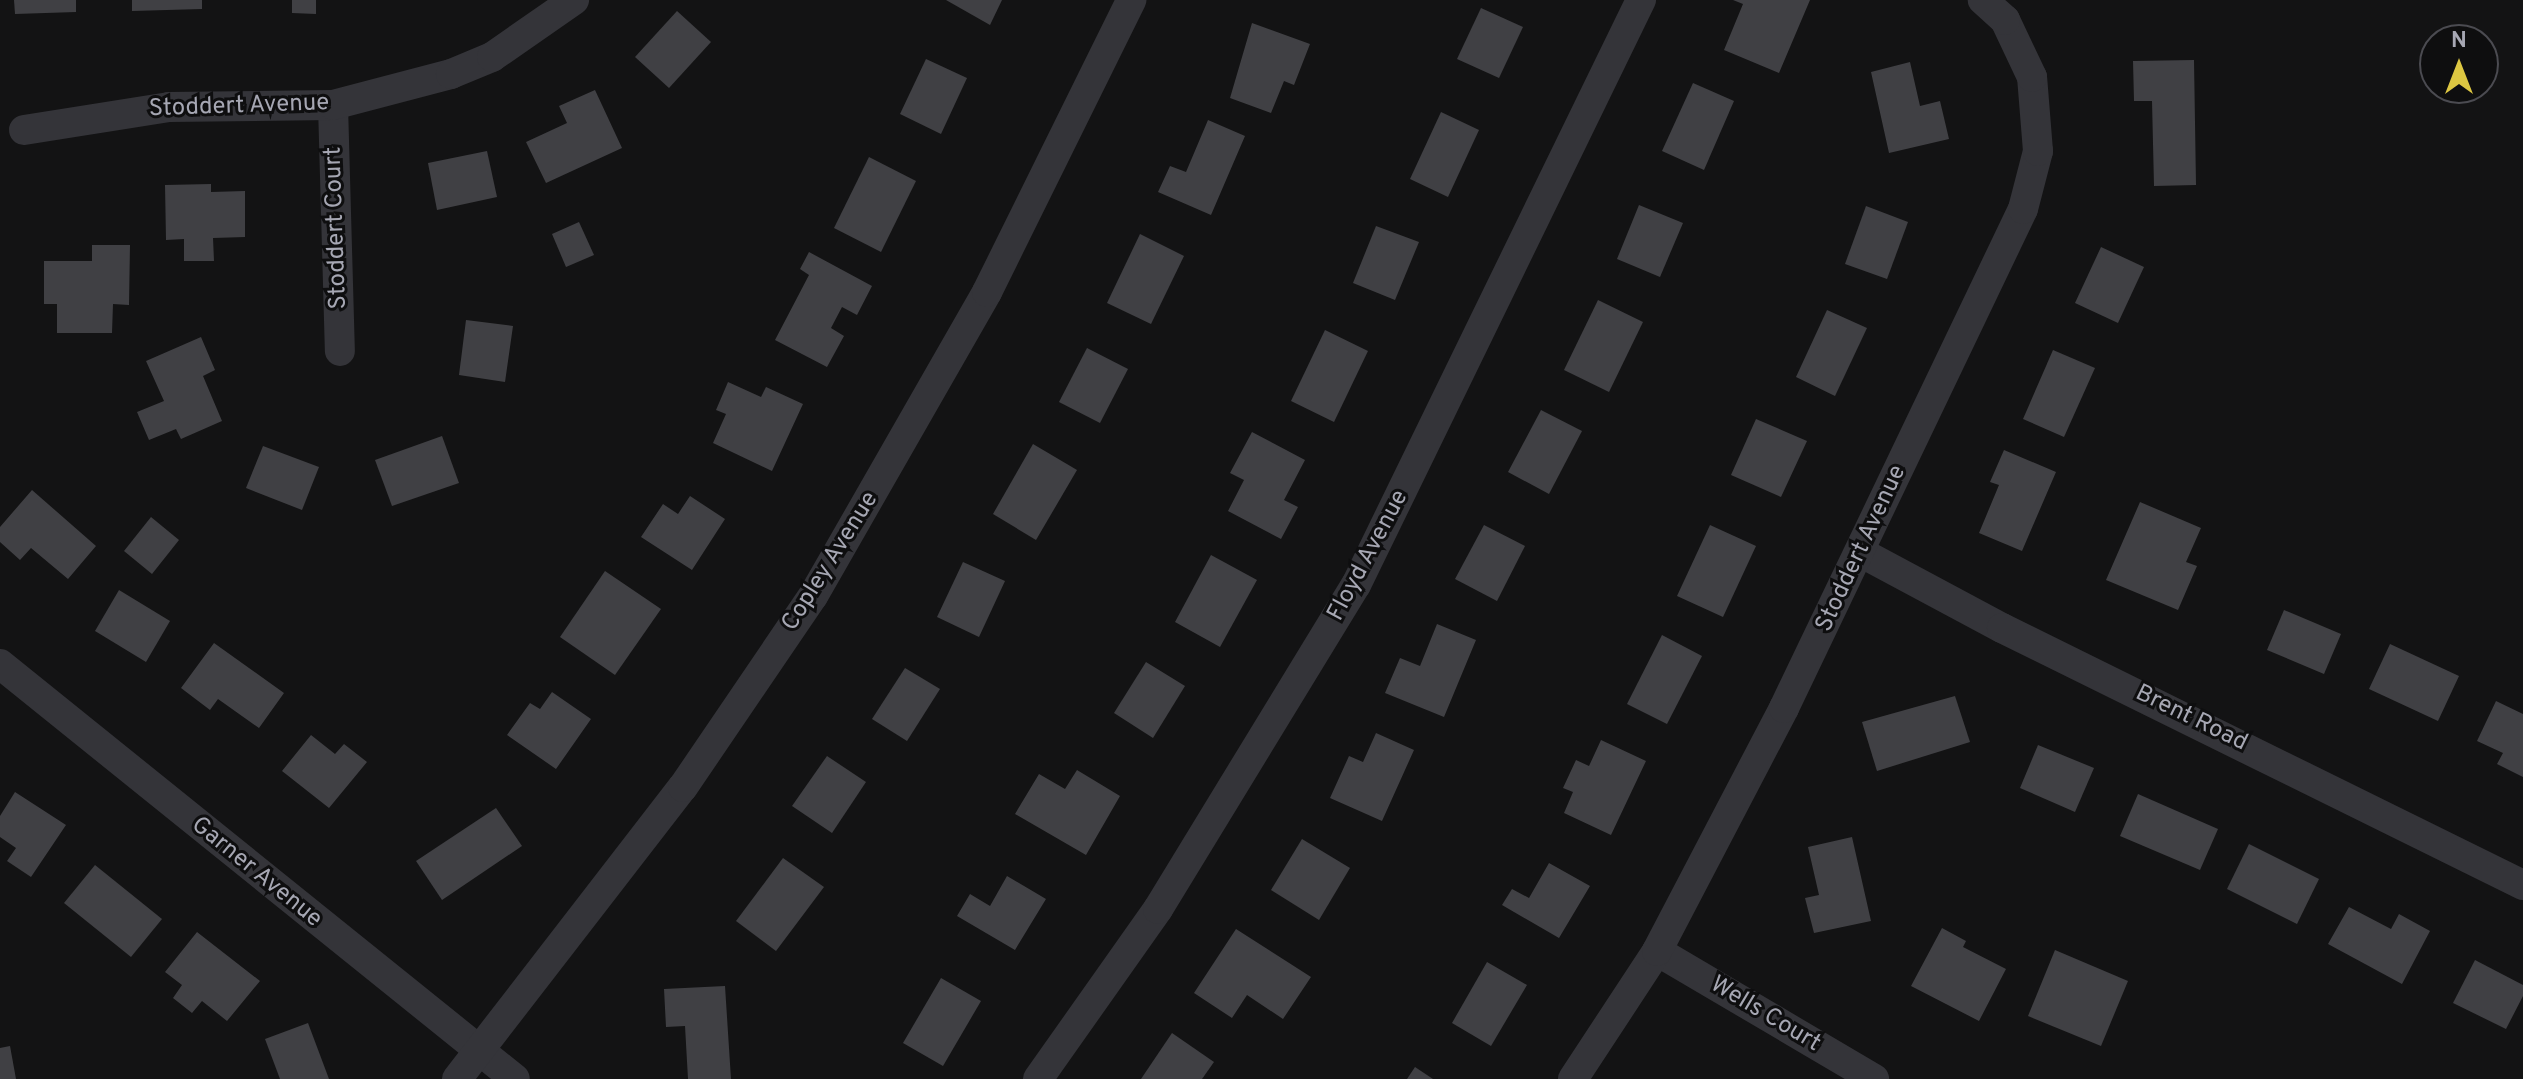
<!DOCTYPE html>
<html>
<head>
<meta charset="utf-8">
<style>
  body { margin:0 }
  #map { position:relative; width:2523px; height:1079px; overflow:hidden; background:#131314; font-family:Overpass,sans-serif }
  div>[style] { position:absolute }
  .building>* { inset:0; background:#404044 }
  .minor>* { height:30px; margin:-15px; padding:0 15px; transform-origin:15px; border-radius:15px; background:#343439 }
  span { translate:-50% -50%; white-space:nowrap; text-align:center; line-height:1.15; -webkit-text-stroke:6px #0e0e0f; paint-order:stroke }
  .street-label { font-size:24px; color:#a6a7b3 }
  .north { position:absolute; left:2419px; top:24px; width:80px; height:80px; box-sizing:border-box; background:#0e0e0f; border:2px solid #4b4b51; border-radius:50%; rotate:0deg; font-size:22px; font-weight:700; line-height:32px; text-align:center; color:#a6a7b3 }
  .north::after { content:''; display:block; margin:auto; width:28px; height:36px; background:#ddc742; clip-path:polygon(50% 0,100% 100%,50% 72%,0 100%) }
</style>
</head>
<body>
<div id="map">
  <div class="building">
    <div style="clip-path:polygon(14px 0,76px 0,76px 12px,15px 14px)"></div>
    <div style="clip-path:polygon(132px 0,202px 0,202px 9px,132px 11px)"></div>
    <div style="clip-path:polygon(292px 0,316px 0,316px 14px,292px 13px)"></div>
    <div style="clip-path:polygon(946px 0,1002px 0,990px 25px)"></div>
    <div style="clip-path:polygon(1733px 0,1810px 0,1779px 73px,1724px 50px,1743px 4px)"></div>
    <div style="clip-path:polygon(1481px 8px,1523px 27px,1499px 78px,1457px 59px)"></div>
    <div style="clip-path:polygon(677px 11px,711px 42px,669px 88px,635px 57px)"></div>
    <div style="clip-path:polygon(1252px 23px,1310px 44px,1294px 85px,1284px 81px,1271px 113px,1230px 98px)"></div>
    <div style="clip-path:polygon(926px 59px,967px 78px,941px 134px,900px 114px)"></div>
    <div style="clip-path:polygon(2194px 60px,2196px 185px,2154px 186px,2152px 101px,2134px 101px,2133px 61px)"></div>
    <div style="clip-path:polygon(1910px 62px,1920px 106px,1940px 101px,1949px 139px,1889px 153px,1871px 72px)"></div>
    <div style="clip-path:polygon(1693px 83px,1734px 101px,1704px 170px,1662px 151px)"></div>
    <div style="clip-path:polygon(595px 90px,622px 148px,546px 183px,526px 142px,567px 123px,559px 106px)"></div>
    <div style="clip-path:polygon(1441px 112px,1479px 130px,1448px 197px,1410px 179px)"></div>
    <div style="clip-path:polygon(1208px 120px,1245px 136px,1211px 215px,1158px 192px,1170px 166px,1186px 172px)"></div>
    <div style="clip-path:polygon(487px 151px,497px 197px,437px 210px,428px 163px)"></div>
    <div style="clip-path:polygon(869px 157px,916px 181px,881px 252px,834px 228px)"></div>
    <div style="clip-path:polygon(211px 184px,211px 192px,245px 191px,245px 237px,213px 238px,214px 261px,184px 261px,184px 239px,166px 240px,165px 185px)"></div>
    <div style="clip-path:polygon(1639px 205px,1683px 223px,1660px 277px,1617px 259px)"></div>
    <div style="clip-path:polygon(1866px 206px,1908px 222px,1887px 279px,1845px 264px)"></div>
    <div style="clip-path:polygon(579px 222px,594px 255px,566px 267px,552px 234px)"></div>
    <div style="clip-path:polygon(1376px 226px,1419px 242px,1395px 300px,1353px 283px)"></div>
    <div style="clip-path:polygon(1140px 234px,1184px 256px,1151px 324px,1107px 303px)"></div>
    <div style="clip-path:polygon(92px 245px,130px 245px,129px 305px,113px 304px,112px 333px,57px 333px,57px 304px,44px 304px,44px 261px,92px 261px)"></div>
    <div style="clip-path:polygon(2101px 247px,2144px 267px,2118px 323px,2075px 303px)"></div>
    <div style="clip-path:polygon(809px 252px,872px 286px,857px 315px,842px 307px,831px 328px,844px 336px,827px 367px,775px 340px,809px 275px,800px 269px)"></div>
    <div style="clip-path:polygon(1598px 300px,1643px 322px,1609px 392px,1564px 370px)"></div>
    <div style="clip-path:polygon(1827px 310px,1867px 328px,1835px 396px,1796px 377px)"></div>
    <div style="clip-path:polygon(466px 320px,513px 326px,505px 382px,459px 375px)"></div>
    <div style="clip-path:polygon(1325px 330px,1368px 351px,1334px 422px,1291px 401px)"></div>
    <div style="clip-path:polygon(201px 337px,215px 370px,203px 376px,222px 421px,181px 439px,176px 429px,149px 440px,137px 412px,164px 401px,146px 361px)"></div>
    <div style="clip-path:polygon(1087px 348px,1128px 369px,1100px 423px,1059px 402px)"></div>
    <div style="clip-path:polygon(2053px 350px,2095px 368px,2064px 437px,2023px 419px)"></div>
    <div style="clip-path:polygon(728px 382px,761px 397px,766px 387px,803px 404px,772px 471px,713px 443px,726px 414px,716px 410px)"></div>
    <div style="clip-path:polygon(1541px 410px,1582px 431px,1549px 494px,1508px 472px)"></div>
    <div style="clip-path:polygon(1756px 419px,1807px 441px,1781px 497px,1731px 475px)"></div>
    <div style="clip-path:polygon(1252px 432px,1305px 460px,1284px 500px,1298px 507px,1281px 539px,1228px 511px,1244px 480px,1230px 473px)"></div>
    <div style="clip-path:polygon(442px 436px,459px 483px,392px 506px,375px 460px)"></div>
    <div style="clip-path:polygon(1033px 444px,1077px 470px,1036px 540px,993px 514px)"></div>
    <div style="clip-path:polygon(263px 446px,319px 467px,302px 510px,246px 488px)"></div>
    <div style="clip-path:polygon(2004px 450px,2056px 472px,2022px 551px,1979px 533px,1999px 485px,1990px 482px)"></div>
    <div style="clip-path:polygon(32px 490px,96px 546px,68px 579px,31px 548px,20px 560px,0 542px,0 527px)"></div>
    <div style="clip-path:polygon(690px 496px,725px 519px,692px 570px,641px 537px,663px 504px,678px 514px)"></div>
    <div style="clip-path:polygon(2140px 502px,2201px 528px,2186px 562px,2197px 566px,2178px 610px,2106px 580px)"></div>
    <div style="clip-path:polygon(151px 517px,179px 540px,152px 574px,124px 551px)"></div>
    <div style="clip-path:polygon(1484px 525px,1525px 546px,1497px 601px,1455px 579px)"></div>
    <div style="clip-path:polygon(1710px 525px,1756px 546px,1723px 617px,1677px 596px)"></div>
    <div style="clip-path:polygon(1211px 555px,1257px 580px,1220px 647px,1175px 622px)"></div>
    <div style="clip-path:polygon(963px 562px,1005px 581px,979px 637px,937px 617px)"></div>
    <div style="clip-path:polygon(605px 571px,661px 609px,615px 675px,560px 637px)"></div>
    <div style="clip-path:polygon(119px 590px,170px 621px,146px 662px,95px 631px)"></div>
    <div style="clip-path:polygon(2284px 610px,2341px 634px,2324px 674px,2267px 650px)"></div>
    <div style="clip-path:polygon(1437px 624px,1476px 640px,1444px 717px,1385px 693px,1400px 658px,1420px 666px)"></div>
    <div style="clip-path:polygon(1662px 635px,1702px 656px,1667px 724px,1627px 704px)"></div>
    <div style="clip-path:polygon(214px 643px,284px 693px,259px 728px,218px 699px,210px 710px,181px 688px)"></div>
    <div style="clip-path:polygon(2390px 644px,2459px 676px,2438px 721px,2369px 689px)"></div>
    <div style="clip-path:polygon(1146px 662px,1185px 686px,1153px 738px,1114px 713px)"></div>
    <div style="clip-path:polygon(905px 668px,940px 689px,907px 741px,872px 719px)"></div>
    <div style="clip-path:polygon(552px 692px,591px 719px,556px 769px,507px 735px,530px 703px,540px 709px)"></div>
    <div style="clip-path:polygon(1955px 696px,1970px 742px,1877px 771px,1862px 722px)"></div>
    <div style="clip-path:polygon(2496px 701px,2523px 714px,2523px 777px,2497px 764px,2503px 753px,2477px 741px)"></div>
    <div style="clip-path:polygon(1376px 733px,1414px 750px,1382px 821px,1330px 798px,1349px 756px,1363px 762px)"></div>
    <div style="clip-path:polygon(311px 735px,335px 754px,344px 744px,367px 762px,329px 808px,282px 771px)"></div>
    <div style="clip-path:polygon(1601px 740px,1646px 761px,1611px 835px,1564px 813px,1573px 792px,1563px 788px,1576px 760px,1589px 766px)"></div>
    <div style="clip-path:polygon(2038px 745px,2094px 768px,2075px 812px,2020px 788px)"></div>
    <div style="clip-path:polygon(827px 756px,866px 782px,832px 833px,792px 806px)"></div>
    <div style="clip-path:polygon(1077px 770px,1120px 796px,1086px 855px,1015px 814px,1039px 774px,1065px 789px)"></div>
    <div style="clip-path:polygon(15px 792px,66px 825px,31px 877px,7px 861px,16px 848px,0 837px,0 816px)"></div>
    <div style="clip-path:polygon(2138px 794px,2218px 829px,2200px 870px,2120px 836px)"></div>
    <div style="clip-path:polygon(496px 808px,522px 846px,442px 900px,416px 861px)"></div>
    <div style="clip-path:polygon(1852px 837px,1871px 921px,1814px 933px,1805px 898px,1819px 895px,1808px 847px)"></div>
    <div style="clip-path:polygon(1302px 839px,1350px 868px,1319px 920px,1271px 890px)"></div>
    <div style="clip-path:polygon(2249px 844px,2319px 879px,2297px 924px,2227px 889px)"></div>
    <div style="clip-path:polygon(783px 858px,824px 887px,776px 951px,736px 921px)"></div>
    <div style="clip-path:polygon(1549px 863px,1590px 886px,1559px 938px,1502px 905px,1512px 889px,1529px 898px)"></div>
    <div style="clip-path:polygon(95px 865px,162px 919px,131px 957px,64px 903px)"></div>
    <div style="clip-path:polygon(1007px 876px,1046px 899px,1015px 950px,957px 916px,970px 894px,990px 906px)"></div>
    <div style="clip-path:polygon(2349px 907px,2391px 929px,2399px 914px,2430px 931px,2402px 984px,2328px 944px)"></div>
    <div style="clip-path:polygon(1942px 928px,1966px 941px,1963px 947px,2006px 969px,1979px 1021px,1911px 986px)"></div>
    <div style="clip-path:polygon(1236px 929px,1311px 977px,1283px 1019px,1247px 995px,1232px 1018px,1194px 993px)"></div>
    <div style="clip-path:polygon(197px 932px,260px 981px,227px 1021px,202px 1001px,192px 1013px,173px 998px,182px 985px,165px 972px)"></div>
    <div style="clip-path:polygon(2055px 950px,2128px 981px,2101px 1046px,2028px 1016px)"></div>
    <div style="clip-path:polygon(2475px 960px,2523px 985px,2523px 996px,2506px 1029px,2453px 1003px)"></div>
    <div style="clip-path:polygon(1487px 962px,1527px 985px,1491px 1046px,1452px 1023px)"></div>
    <div style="clip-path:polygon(941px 978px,981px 1001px,943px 1066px,903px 1043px)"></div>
    <div style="clip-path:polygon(725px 986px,731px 1079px,688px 1079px,685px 1026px,666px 1027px,664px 989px)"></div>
    <div style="clip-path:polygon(308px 1023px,329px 1079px,280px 1079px,265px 1039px)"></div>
    <div style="clip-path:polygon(1172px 1033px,1214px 1062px,1202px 1079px,1141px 1079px)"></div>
    <div style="clip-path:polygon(10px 1046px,16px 1079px,0 1079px,0 1048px)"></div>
    <div style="clip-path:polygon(1415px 1067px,1433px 1079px,1407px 1079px)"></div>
  </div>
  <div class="minor">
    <div style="left:333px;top:105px;width:246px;rotate:88.4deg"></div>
    <div style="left:24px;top:130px;width:147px;rotate:-9deg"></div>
    <div style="left:169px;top:107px;width:164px;rotate:-0.7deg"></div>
    <div style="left:333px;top:105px;width:122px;rotate:-14.7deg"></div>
    <div style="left:451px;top:74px;width:44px;rotate:-22.5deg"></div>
    <div style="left:492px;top:57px;width:100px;rotate:-34.8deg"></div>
    <div style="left:1860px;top:552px;width:161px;rotate:28.2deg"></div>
    <div style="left:2002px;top:628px;width:581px;rotate:26.26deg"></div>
    <div style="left:0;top:664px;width:661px;rotate:38.86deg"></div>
    <div style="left:1657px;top:951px;width:252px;rotate:30.5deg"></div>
    <div style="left:457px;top:1079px;width:369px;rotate:-52.3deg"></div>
    <div style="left:683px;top:787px;width:231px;rotate:-55.8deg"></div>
    <div style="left:813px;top:596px;width:350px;rotate:-60.2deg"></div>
    <div style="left:987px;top:292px;width:326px;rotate:-63.7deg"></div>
    <div style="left:1038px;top:1079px;width:208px;rotate:-54.8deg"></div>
    <div style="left:1158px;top:909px;width:380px;rotate:-58.6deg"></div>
    <div style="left:1356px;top:585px;width:651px;rotate:-64.03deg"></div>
    <div style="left:1573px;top:1079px;width:153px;rotate:-56.7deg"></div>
    <div style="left:1657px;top:951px;width:274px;rotate:-62.4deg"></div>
    <div style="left:1784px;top:708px;width:553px;rotate:-64.41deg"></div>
    <div style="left:2023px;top:209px;width:60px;rotate:-75.5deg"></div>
    <div style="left:2038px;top:151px;width:74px;rotate:-94.6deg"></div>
    <div style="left:2032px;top:77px;width:63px;rotate:-115.3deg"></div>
    <div style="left:2005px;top:20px;width:30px;rotate:-138deg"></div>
  </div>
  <div class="street-label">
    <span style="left:239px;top:107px;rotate:-2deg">Stoddert Avenue</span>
    <span style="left:337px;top:228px;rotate:-92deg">Stoddert Court</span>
    <span style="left:1862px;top:549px;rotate:-65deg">Stoddert Avenue</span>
    <span style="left:1369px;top:556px;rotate:-62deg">Floyd Avenue</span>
    <span style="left:831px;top:562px;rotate:-58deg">Copley Avenue</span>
    <span style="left:2191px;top:719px;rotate:26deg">Brent Road</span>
    <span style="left:256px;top:873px;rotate:39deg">Garner Avenue</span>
    <span style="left:1765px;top:1015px;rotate:31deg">Wells Court</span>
  </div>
  <div class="north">N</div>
</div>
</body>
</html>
